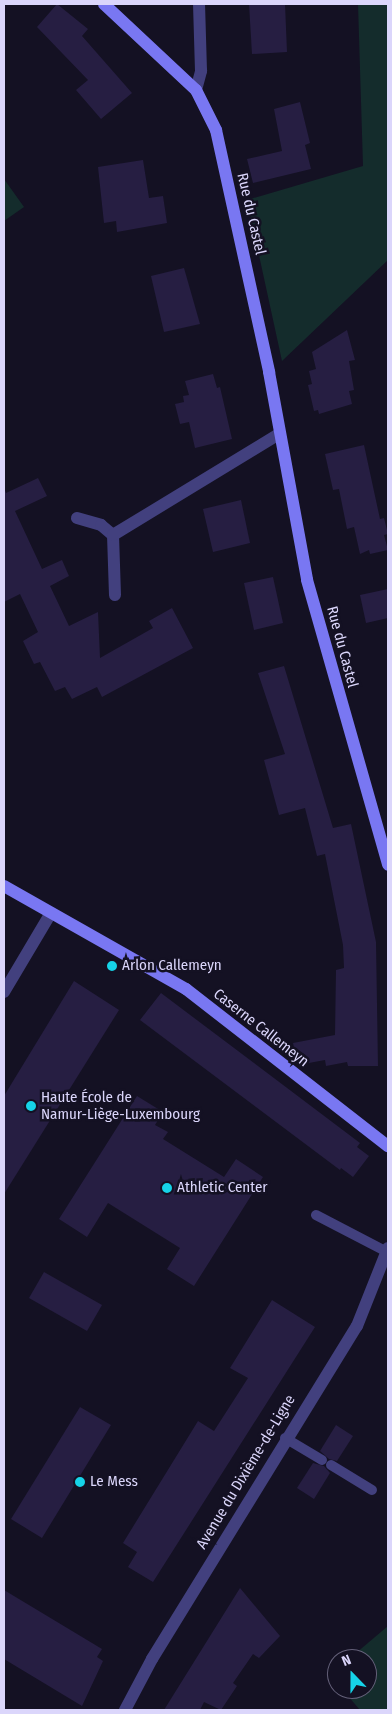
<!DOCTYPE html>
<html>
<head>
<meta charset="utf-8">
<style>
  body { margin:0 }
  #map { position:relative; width:392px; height:1714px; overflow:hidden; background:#141123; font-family:"Fira Sans Condensed",sans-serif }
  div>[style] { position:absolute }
  .green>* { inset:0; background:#142c2c }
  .building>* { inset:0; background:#261e42 }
  .lane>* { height:10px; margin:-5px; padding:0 5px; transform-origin:5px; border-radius:5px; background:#42407e }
  .street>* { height:12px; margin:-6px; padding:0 6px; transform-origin:6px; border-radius:6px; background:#42407e }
  .secondary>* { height:12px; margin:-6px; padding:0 6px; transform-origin:6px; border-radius:6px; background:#7977f2 }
  .dots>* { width:14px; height:14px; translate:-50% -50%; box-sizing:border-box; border:2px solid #141123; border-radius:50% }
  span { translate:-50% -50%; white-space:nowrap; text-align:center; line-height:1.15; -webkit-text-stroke:5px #141123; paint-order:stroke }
  .street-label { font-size:15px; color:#dbd6fb }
  .poi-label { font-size:15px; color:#dbd6fb }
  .left { translate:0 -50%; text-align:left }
  .frame { position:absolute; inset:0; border:5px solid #dbd6fb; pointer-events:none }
  .north { position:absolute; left:327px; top:1649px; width:50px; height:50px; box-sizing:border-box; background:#141123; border:1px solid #646079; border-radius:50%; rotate:338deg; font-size:14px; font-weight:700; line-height:20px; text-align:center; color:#dbd6fb }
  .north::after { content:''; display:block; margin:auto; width:18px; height:22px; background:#16d3e8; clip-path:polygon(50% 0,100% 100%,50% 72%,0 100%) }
</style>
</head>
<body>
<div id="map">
  <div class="green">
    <div style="clip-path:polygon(358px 4px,388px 4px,388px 260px,282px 361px,247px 200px,363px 166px)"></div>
    <div style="clip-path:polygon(4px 179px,24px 207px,4px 221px)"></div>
    <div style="clip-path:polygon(388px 1626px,388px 1710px,360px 1710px,342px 1689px,367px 1689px,367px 1659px,349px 1659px)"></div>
  </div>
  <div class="building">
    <div style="clip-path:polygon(57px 4px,88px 29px,82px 36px,132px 93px,101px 119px,76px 90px,88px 80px,37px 27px)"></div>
    <div style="clip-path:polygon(249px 4px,285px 4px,287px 52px,252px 54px)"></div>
    <div style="clip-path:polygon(300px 102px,310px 143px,305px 145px,311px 169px,253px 183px,247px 159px,282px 151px,274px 109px)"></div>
    <div style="clip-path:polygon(143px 160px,149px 198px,163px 196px,167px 223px,117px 232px,116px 221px,104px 223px,98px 167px)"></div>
    <div style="clip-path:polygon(184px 268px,200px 324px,164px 332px,151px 276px)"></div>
    <div style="clip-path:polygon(347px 330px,355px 360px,349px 361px,354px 390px,349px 391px,352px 404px,319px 414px,318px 410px,314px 411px,308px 385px,312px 384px,309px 371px,316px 369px,312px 352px)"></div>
    <div style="clip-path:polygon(213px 374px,217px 388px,220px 387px,232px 439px,195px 448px,189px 422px,180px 424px,175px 404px,184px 402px,183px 396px,189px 395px,185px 381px)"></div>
    <div style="clip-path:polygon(364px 445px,380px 519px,384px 518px,388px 534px,384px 535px,388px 550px,370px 554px,369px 550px,360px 554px,354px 527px,347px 529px,339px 489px,333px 490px,325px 454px)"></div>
    <div style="clip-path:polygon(38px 478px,47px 496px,15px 511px,42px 569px,62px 560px,69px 576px,50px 586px,69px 626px,98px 612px,100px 658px,153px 628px,149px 621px,172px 608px,193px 648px,102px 697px,97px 687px,72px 699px,65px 687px,55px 691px,40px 662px,34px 664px,23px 641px,38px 632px,20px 594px,4px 602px,4px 488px,6px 493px)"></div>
    <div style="clip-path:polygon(241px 500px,250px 543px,213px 552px,203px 509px)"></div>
    <div style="clip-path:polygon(273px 577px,283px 623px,254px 630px,244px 583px)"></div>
    <div style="clip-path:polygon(388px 589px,388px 618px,366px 623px,360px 595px)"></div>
    <div style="clip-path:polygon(284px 666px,333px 828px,351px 824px,376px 942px,378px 1066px,348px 1066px,347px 1062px,326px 1066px,325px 1060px,298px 1065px,293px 1043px,335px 1035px,336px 970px,344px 968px,343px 945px,325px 854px,317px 856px,305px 808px,279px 815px,264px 760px,285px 754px,258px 673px)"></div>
    <div style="clip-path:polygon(74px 981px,119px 1010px,4px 1194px,4px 1096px)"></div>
    <div style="clip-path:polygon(161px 993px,360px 1143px,357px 1147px,369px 1156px,353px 1177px,341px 1168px,340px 1170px,140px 1020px)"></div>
    <div style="clip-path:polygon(137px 1096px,163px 1112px,155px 1125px,168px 1132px,163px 1139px,224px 1177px,236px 1159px,263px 1177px,194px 1286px,167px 1269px,180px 1248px,108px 1203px,87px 1237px,59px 1219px)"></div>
    <div style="clip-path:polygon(44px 1272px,102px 1305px,87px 1331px,29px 1298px)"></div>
    <div style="clip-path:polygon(272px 1300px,315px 1327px,153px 1582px,128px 1567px,137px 1552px,123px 1543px,198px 1421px,214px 1431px,248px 1378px,230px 1368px)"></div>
    <div style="clip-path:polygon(80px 1407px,111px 1425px,42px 1538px,11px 1519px)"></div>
    <div style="clip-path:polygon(336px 1425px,353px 1436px,337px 1461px,329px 1459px,320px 1451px)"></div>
    <div style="clip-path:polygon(313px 1463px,324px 1466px,330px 1473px,314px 1499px,297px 1488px)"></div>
    <div style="clip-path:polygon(240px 1588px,280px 1636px,259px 1658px,253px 1654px,233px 1683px,237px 1686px,221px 1710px,204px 1702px,200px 1710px,164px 1710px)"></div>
    <div style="clip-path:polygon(4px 1590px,102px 1649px,97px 1657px,103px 1661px,82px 1706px,4px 1659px)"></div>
  </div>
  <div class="lane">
    <div style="left:316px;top:1215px;width:80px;rotate:27.5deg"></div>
    <div style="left:285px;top:1438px;width:43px;rotate:30.7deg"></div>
    <div style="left:331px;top:1465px;width:48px;rotate:31.4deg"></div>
  </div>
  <div class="street">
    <div style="left:196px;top:90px;width:20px;rotate:-75deg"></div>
    <div style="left:201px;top:71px;width:67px;rotate:-91.7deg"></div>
    <div style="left:77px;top:518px;width:25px;rotate:16deg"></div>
    <div style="left:101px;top:525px;width:16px;rotate:40deg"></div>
    <div style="left:115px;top:595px;width:60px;rotate:-91.9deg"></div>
    <div style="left:113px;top:535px;width:194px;rotate:-31.3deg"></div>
    <div style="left:4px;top:992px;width:92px;rotate:-59.3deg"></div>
    <div style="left:125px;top:1710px;width:58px;rotate:-62.1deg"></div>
    <div style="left:152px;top:1659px;width:391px;rotate:-58.4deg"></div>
    <div style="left:357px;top:1326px;width:84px;rotate:-68.3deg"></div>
  </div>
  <div class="secondary">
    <div style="left:104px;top:4px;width:126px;rotate:43.1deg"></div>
    <div style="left:196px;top:90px;width:45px;rotate:63.4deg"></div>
    <div style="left:216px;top:130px;width:248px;rotate:77.6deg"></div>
    <div style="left:269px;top:372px;width:211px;rotate:79.6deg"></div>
    <div style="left:307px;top:580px;width:296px;rotate:74.1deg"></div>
    <div style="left:4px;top:886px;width:209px;rotate:29.5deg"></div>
    <div style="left:186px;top:989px;width:256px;rotate:37.9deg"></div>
  </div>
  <div class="dots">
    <div style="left:112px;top:966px;background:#16d3e8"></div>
    <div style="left:31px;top:1106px;background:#16d3e8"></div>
    <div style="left:167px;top:1188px;background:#16d3e8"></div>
    <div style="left:80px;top:1482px;background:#16d3e8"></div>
  </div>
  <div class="street-label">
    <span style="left:251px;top:214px;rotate:77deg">Rue du Castel</span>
    <span style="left:342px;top:647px;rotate:75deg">Rue du Castel</span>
    <span style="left:261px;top:1028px;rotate:38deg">Caserne Callemeyn</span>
    <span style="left:246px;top:1472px;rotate:-59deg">Avenue du Dixième-de-Ligne</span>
  </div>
  <div class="poi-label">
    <span class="left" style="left:122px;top:966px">Arlon Callemeyn</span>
    <span class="left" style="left:41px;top:1106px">Haute École de<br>Namur-Liège-Luxembourg</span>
    <span class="left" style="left:177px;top:1188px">Athletic Center</span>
    <span class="left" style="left:90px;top:1482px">Le Mess</span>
  </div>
  <div class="frame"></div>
  <div class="north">N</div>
</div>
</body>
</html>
